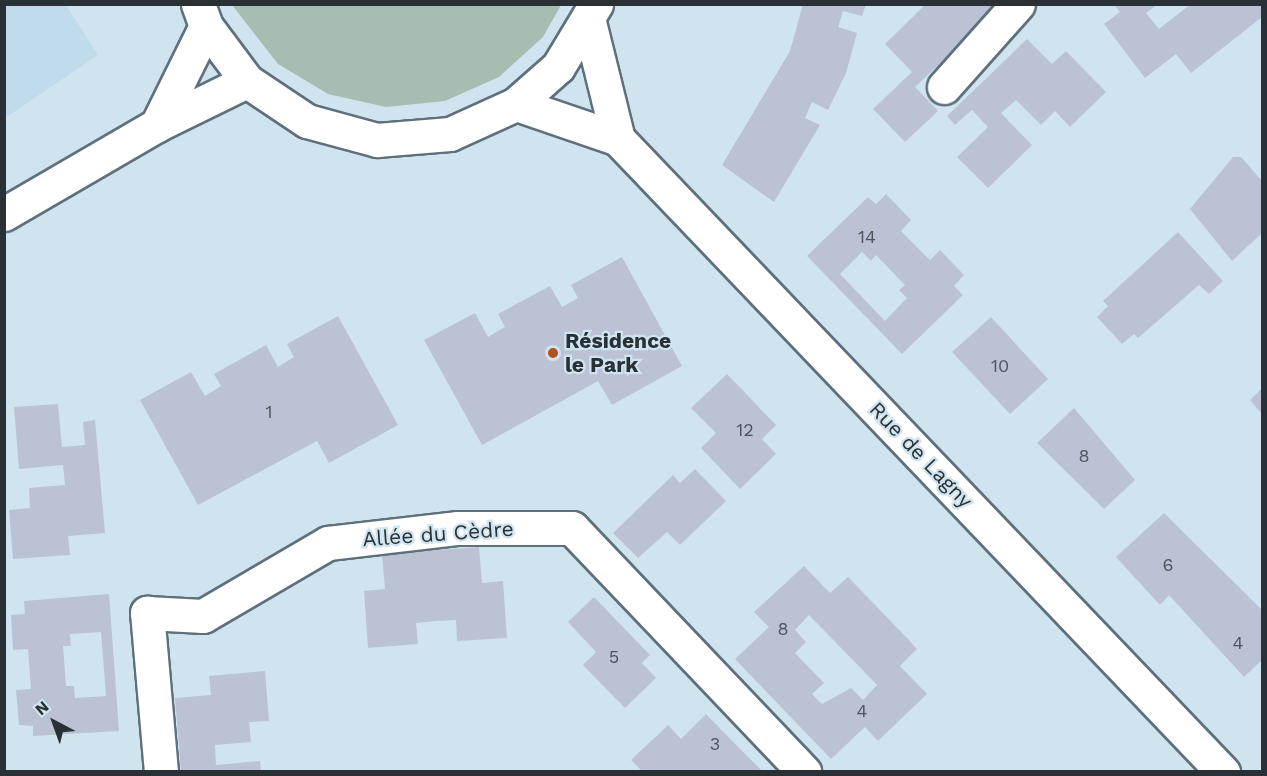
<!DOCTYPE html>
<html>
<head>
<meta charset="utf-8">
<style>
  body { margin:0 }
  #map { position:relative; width:1267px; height:776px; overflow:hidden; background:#d0e4f0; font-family:"Work Sans",sans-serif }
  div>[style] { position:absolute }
  .built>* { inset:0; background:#bfdbec }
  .green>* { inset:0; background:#a7bdb2 }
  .building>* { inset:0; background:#bac2d4 }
  .roads { filter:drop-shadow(2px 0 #5e707b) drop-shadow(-2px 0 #5e707b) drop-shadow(0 2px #5e707b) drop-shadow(0 -2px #5e707b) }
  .minor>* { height:33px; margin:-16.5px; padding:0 16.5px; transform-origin:16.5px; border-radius:16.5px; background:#fff }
  .major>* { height:33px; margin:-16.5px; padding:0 16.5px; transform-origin:16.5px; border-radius:16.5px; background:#fff }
  .dots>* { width:16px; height:16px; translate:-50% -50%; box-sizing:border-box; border:3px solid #d0e4f0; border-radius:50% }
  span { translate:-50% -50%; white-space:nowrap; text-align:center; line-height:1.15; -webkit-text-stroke:4.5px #d0e4f0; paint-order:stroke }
  .number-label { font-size:18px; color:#4d555e }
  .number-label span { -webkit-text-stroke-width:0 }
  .poi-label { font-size:21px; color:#293136; font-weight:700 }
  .left { translate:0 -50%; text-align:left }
  .street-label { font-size:21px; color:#293136 }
  .frame { position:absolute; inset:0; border:6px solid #293136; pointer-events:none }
  .north { position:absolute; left:24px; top:692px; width:60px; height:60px; -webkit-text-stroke:4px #d0e4f0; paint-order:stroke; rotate:319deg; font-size:16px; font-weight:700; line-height:24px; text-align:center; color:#293136 }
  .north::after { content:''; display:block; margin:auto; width:21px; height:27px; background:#293136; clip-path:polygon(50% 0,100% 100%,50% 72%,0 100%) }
</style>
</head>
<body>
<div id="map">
  <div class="built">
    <div style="clip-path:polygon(5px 4px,66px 5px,98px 55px,5px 118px)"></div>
  </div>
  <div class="green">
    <div style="clip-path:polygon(232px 5px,561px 5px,543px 37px,499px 77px,445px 101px,386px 107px,328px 94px,278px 64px)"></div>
  </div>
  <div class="building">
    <div style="clip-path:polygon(803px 4px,866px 4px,862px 16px,843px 11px,838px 27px,857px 33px,846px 73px,828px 110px,812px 102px,805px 118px,820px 125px,774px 202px,722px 165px,790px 51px)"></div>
    <div style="clip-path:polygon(926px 4px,990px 4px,992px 14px,915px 87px,938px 111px,905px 142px,873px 109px,912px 72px,885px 44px)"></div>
    <div style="clip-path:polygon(1114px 4px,1158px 4px,1146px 13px,1159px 29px,1191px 4px,1262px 4px,1262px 17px,1191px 73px,1176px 54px,1145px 78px,1104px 24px,1120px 12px)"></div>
    <div style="clip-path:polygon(1027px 39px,1052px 64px,1066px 51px,1106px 92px,1070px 127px,1055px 111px,1041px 125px,1016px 100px,1001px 113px,1032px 145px,988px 188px,957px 157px,988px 127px,972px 110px,955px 125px,947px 116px)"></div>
    <div style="clip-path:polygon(1233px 157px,1241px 157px,1262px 181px,1262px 233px,1232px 261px,1190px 209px)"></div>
    <div style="clip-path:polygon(evenodd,886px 194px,911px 220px,901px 231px,930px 260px,940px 250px,964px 275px,954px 286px,963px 295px,902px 354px,807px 256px,868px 197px,876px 204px,886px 194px,862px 252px,871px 261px,876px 255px,905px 285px,899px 290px,907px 298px,885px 321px,840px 274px,862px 252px)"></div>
    <div style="clip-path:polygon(1178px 232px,1223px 281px,1209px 294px,1199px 285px,1138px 338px,1134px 334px,1122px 344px,1097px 317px,1108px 306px,1103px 301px)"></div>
    <div style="clip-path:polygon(622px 257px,682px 366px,612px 405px,598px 381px,482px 445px,424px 340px,475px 313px,488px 337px,505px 327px,498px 314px,550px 286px,562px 307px,578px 298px,571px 285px)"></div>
    <div style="clip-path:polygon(338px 316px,398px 425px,329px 463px,317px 441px,198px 505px,140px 400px,191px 372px,205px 396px,221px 386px,214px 374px,266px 345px,278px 367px,294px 357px,287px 344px)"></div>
    <div style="clip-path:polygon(991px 317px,1048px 379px,1010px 414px,952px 352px)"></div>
    <div style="clip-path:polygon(727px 374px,776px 425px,762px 439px,776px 454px,740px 489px,701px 448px,716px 433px,691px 408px)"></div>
    <div style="clip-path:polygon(1262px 388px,1262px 414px,1250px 400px)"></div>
    <div style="clip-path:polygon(58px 404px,62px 447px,85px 445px,83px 422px,95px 420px,105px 533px,68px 536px,70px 555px,13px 559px,9px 510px,30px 508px,29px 488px,65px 485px,63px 465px,19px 469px,14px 407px)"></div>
    <div style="clip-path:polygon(1074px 408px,1135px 480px,1104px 509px,1037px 443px)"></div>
    <div style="clip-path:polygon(695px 469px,726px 501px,680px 545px,667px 532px,638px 558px,613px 533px,673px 475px,680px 483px)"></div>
    <div style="clip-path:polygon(1164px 513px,1262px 610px,1262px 660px,1244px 677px,1169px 595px,1160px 605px,1116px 557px)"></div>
    <div style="clip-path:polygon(479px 547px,482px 583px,503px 581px,507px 638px,457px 641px,456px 620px,436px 621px,416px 623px,418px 644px,368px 648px,364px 591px,385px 589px,382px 554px)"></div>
    <div style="clip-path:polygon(evenodd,804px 566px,830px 593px,848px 577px,907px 638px,917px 649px,900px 666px,927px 694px,878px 741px,865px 727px,831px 759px,735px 659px,769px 627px,754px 612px,804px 566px,809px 615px,877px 685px,863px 700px,851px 688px,822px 704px,812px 694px,824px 683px,795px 653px,806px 642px,795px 630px,809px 615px)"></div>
    <div style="clip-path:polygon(evenodd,109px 594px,119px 731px,33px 736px,33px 726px,19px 725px,16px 690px,31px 689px,28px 649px,13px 650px,11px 615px,25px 614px,24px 601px,109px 594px,101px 632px,106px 696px,75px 698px,74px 686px,66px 686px,63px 646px,71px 646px,70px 634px,101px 632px)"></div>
    <div style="clip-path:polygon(594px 597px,650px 655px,642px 663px,656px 678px,625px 708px,583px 665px,596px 652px,568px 622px)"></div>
    <div style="clip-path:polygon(265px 671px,269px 721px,249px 722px,251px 742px,215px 745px,216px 765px,260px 761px,261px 771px,181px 771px,175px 698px,211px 695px,209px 676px)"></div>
    <div style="clip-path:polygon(706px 714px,762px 771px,642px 771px,631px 760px,668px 725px,681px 739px)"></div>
  </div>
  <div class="roads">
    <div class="minor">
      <div style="left:944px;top:87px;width:111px;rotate:-48.3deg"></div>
      <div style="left:157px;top:125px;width:110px;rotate:-63.7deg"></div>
      <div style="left:4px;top:214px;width:177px;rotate:-30.2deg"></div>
      <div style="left:157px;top:125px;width:100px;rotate:-26.1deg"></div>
      <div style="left:161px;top:772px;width:160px;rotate:-95deg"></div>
      <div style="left:147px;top:613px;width:56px;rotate:3.1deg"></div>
      <div style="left:203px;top:616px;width:145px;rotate:-30.3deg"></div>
      <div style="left:328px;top:543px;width:131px;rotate:-6.6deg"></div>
      <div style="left:458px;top:528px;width:114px"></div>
      <div style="left:572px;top:528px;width:337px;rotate:46.4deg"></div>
    </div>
    <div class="major">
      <div style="left:198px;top:4px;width:23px;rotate:70deg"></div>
      <div style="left:206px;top:26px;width:69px;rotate:53.3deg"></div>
      <div style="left:247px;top:81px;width:72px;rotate:33.7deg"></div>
      <div style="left:307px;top:121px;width:73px;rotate:15.2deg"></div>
      <div style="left:377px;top:140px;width:73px;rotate:-4.7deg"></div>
      <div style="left:450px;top:134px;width:72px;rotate:-24.4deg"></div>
      <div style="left:516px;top:104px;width:56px;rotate:-41.4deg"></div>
      <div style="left:558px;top:67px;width:74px;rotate:-58.9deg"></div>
      <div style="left:589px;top:22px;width:121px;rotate:76.1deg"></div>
      <div style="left:516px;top:104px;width:108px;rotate:18.9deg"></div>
      <div style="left:618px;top:139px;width:876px;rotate:46.3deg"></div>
    </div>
  </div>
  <div class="dots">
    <div style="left:553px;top:353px;background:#b5511e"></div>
  </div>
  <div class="number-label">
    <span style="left:867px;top:237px">14</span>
    <span style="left:1000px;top:366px">10</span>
    <span style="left:269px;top:412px">1</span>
    <span style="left:745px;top:430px">12</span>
    <span style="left:1084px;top:456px">8</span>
    <span style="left:1168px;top:565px">6</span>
    <span style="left:783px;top:629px">8</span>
    <span style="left:1238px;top:643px">4</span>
    <span style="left:614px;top:657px">5</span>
    <span style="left:862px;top:711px">4</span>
    <span style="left:715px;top:744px">3</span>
  </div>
  <div class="poi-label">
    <span class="left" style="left:565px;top:353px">Résidence<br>le Park</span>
  </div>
  <div class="street-label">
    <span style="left:921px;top:455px;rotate:46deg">Rue de Lagny</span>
    <span style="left:438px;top:534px;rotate:-4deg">Allée du Cèdre</span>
  </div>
  <div class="frame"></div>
  <div class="north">N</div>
</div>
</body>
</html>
